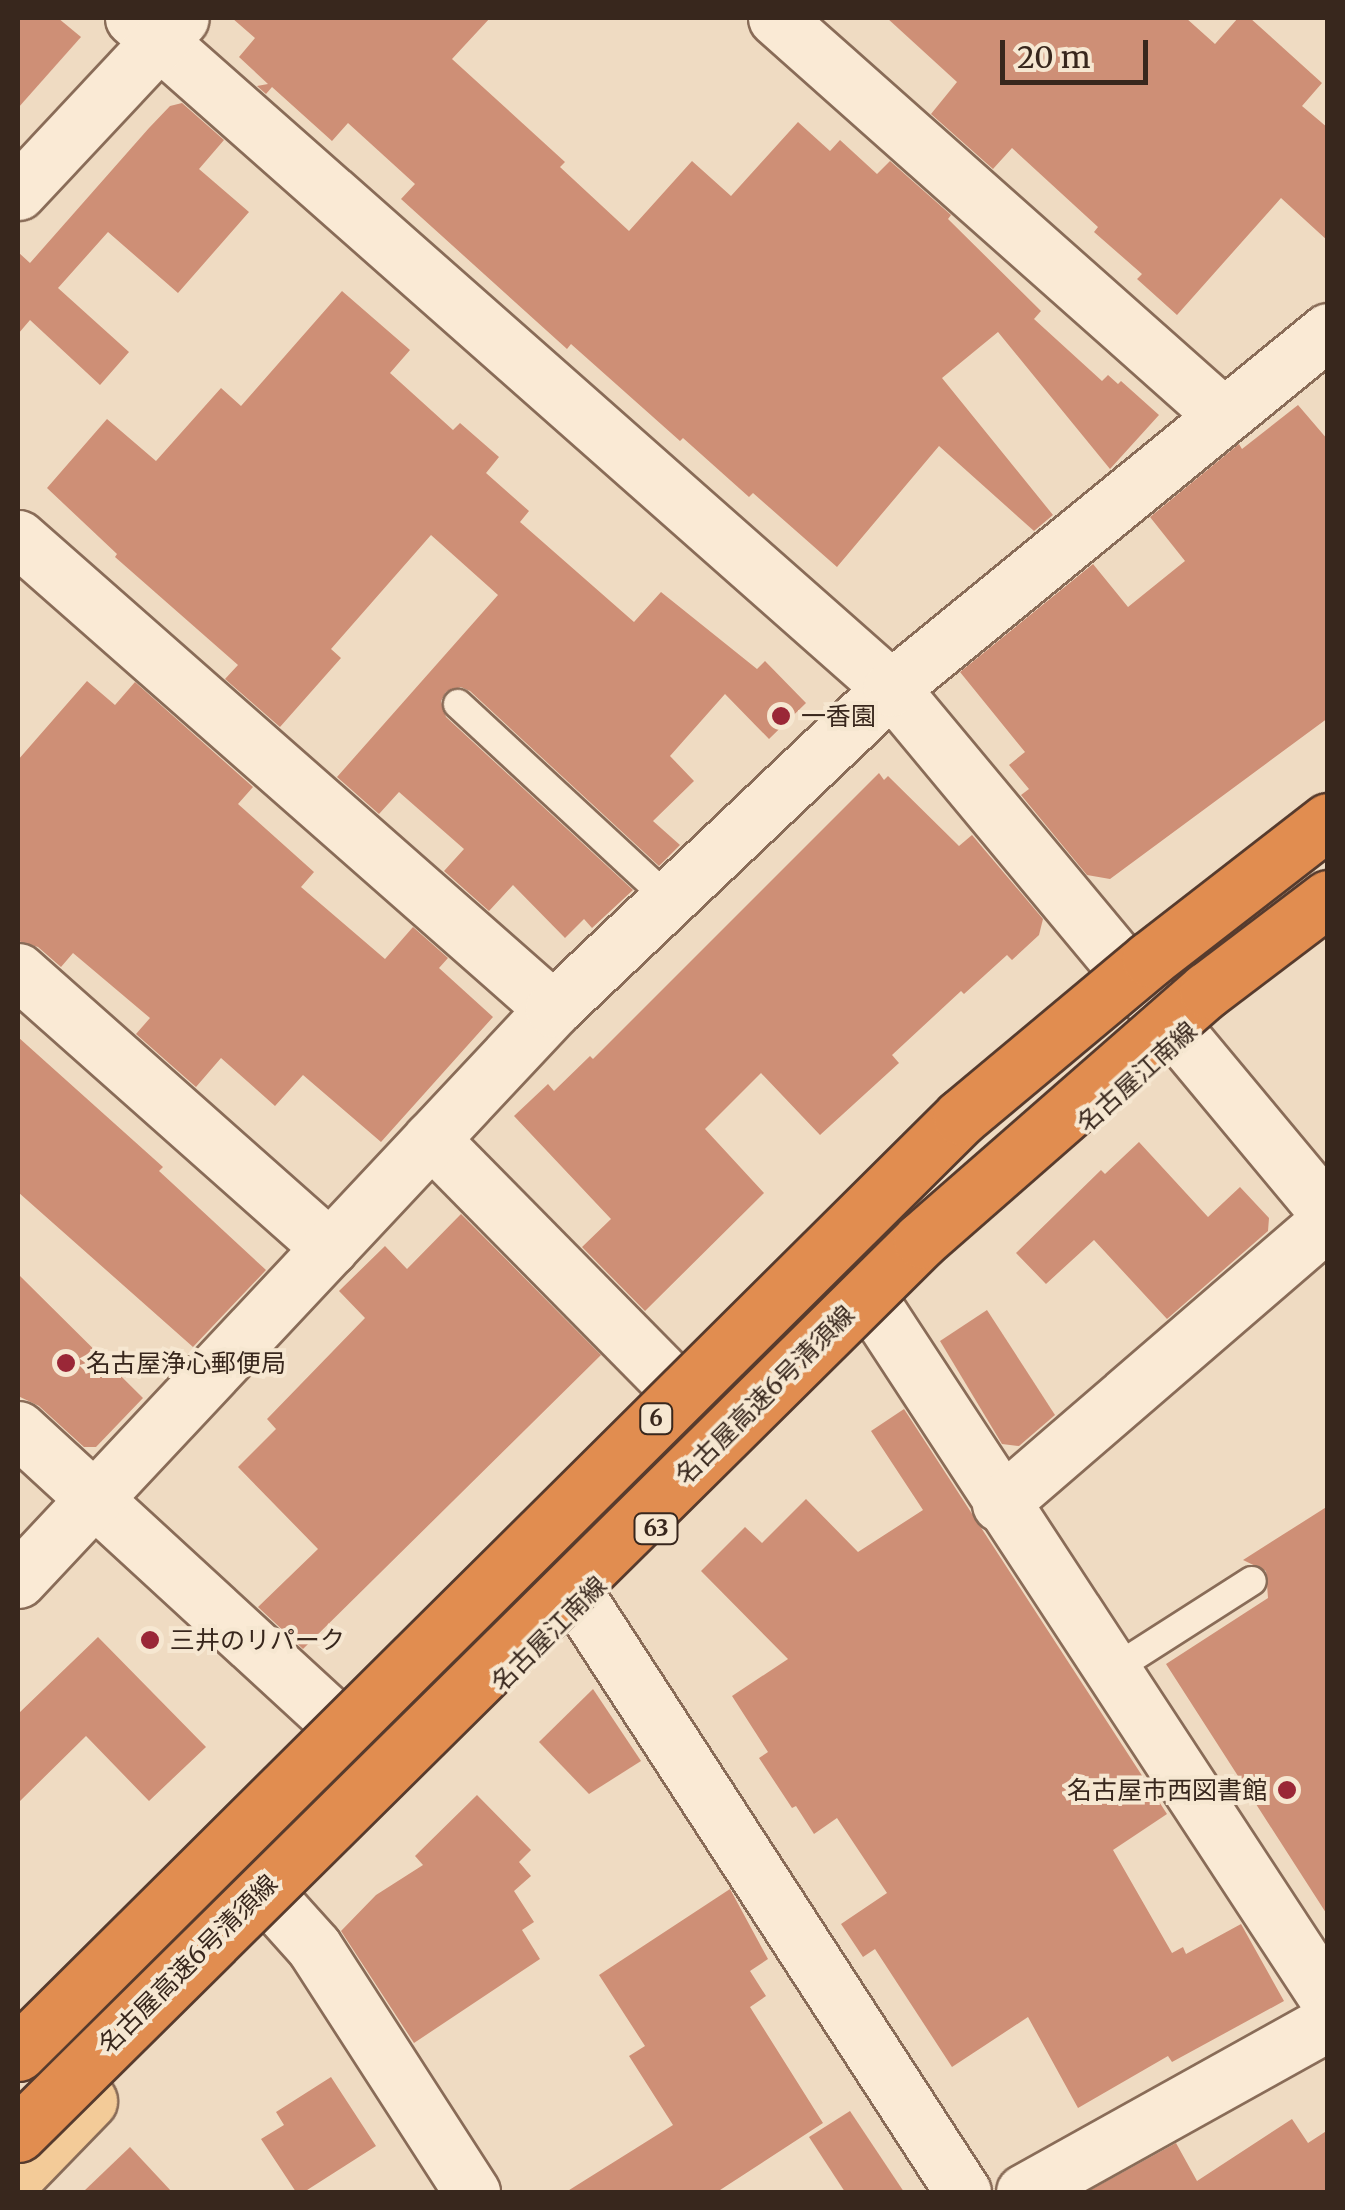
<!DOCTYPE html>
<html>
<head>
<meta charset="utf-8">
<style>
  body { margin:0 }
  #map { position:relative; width:1345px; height:2210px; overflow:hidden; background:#efdbc2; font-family:Merriweather,"Noto Sans JP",serif }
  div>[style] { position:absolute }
  .building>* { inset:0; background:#ce8f76 }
  .roads { filter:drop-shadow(2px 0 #896c58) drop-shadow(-2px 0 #896c58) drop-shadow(0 2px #896c58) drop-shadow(0 -2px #896c58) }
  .service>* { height:28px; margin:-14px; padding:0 14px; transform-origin:14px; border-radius:14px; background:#faead5 }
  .minor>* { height:55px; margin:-27.5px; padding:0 27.5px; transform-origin:27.5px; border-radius:27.5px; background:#faead5 }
  .tertiary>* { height:55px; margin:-27.5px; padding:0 27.5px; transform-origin:27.5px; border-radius:27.5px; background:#faead5 }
  .primary>* { height:55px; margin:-27.5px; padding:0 27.5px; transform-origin:27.5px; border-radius:27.5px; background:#f3cb98 }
  .bridges { filter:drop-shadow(2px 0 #573b2d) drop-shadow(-2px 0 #573b2d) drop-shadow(0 2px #573b2d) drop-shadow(0 -2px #573b2d) }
  .motorway-bridge>* { height:55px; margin:-27.5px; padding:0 27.5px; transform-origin:27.5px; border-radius:27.5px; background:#e18d50 }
  .dots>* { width:28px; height:28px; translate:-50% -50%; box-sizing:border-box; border:5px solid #f6e7d1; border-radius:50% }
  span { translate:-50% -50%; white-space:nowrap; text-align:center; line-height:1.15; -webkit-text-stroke:8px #f6e7d1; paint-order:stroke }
  .shield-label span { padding:2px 8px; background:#f6e7d1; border:2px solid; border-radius:8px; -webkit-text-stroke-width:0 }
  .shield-label { font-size:22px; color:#38271d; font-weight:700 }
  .poi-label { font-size:25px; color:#38271d }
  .left { translate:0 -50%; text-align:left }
  .right { translate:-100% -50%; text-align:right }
  .street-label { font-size:25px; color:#38271d }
  .frame { position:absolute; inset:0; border:20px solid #38271d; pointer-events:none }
  .scale { position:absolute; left:1000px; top:40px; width:148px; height:45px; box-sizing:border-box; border:5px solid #38271d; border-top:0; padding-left:12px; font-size:30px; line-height:35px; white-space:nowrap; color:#38271d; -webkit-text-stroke:8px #f6e7d1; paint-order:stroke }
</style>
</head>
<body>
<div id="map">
  <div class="building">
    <div style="clip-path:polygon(18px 18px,58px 18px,81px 37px,18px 108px)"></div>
    <div style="clip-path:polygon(232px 18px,490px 18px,452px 59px,565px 162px,560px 167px,629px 231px,692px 161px,731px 196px,798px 122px,830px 151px,840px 140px,877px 174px,890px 161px,951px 215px,948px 219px,1041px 311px,1034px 319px,1102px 381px,1108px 375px,1118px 384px,1121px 381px,1159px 415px,1110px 469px,998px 332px,942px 378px,1053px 515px,1034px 531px,939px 446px,837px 567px,753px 493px,749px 497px,683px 438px,680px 441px,571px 344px,567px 349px,401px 199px,415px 184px,348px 123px,332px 141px,272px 87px,266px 94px,257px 86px,268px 84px,239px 57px,255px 38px)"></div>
    <div style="clip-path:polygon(887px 18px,1186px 18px,1215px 44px,1238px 18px,1250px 18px,1322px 83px,1302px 106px,1328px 128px,1328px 241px,1281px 198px,1177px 315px,1137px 279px,1142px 274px,1094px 232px,1098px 227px,1012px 148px,993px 169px,931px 114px,957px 82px)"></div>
    <div style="clip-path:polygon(182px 103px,224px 140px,199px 169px,249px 212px,178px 293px,108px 232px,58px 288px,129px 352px,100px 385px,30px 320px,18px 334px,18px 252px,30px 263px,149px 128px,170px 106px)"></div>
    <div style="clip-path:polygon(342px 291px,410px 350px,390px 373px,453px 430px,460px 423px,499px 457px,486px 473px,529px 511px,520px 522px,634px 622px,661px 592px,757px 669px,765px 661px,806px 703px,769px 739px,725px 694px,670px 756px,694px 781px,653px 821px,680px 845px,659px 866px,470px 691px,461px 687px,446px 692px,441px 701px,446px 717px,633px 890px,592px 928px,584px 919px,565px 938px,513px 885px,489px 911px,444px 871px,464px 849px,399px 792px,379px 814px,337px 777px,498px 595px,431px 535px,331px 649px,341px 658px,280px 727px,225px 679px,238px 665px,115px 557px,117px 554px,47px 488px,107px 419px,156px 461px,221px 388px,241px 406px)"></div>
    <div style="clip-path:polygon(1298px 405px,1328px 440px,1328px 718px,1110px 879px,1087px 875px,1021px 795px,1029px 789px,1009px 765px,1025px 752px,960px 672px,1093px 564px,1128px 607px,1185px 561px,1150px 517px,1239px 444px,1242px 449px)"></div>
    <div style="clip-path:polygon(87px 681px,115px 705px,135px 682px,253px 787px,238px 804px,314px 872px,301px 887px,385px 959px,413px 927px,448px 958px,439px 968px,493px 1017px,381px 1142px,303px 1075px,275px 1106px,221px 1058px,196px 1087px,136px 1034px,150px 1018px,73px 953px,61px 967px,38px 947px,18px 941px,18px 760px)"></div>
    <div style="clip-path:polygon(879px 773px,884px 780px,888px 776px,959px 846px,972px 835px,1043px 919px,1039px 935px,1012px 960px,1007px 955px,964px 994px,961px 991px,892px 1055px,899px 1063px,820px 1135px,761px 1073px,705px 1129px,764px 1193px,645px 1311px,582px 1247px,611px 1219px,514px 1116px,548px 1084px,554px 1091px,590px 1056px,593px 1059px)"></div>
    <div style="clip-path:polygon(18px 1037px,163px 1167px,159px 1171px,266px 1270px,193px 1347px,18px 1192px)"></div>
    <div style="clip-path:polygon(1139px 1142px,1208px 1217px,1240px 1187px,1269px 1218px,1268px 1231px,1167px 1319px,1094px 1240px,1046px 1284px,1016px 1253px,1101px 1170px,1105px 1174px)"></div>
    <div style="clip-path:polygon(461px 1214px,601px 1355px,303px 1649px,258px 1607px,318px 1549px,238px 1467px,276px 1429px,267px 1419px,365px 1318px,339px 1291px,385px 1246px,407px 1269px)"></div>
    <div style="clip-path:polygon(18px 1274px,143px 1398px,96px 1447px,84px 1447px,39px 1406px,18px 1396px)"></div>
    <div style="clip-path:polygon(987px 1310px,1055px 1415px,1019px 1446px,1002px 1444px,940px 1341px)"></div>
    <div style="clip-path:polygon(904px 1409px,1167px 1814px,1113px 1850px,1172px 1953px,1183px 1947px,1186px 1954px,1241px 1924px,1284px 2001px,1172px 2062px,1168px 2056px,1078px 2108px,1028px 2017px,952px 2067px,875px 1949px,863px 1957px,841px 1924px,887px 1893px,837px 1818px,814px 1834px,796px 1806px,792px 1808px,759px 1758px,768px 1752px,732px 1696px,788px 1659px,701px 1571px,745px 1527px,762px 1543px,806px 1499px,858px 1552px,923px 1510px,871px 1431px)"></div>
    <div style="clip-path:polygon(1328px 1506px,1328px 1916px,1166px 1664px,1268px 1598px,1266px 1571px,1243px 1560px)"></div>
    <div style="clip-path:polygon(98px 1637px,206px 1747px,149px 1801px,86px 1736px,18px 1803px,18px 1714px)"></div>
    <div style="clip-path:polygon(593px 1689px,641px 1761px,589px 1794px,539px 1742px)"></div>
    <div style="clip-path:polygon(477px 1795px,531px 1850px,519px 1862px,531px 1876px,514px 1891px,534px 1922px,522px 1930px,540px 1959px,414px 2043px,341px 1931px,376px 1895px,423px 1865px,415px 1856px)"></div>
    <div style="clip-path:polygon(730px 1889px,768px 1959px,750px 1971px,766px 1996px,750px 2007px,823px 2123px,717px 2192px,566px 2192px,673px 2125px,629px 2056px,645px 2046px,599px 1975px)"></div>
    <div style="clip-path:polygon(331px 2077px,376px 2146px,304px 2192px,296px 2192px,261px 2139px,284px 2125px,276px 2112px)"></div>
    <div style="clip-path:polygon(850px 2111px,904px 2192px,845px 2192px,809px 2137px)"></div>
    <div style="clip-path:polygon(1292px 2119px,1308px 2143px,1328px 2130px,1328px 2192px,1087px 2192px,1176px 2143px,1197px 2181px)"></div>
    <div style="clip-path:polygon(130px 2147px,172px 2192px,83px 2192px)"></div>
  </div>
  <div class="roads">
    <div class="service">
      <div style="left:458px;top:704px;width:289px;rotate:42.8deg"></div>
      <div style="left:1111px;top:1671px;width:167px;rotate:-32.6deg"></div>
    </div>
    <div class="minor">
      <div style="left:133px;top:18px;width:1012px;rotate:41.47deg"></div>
      <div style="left:891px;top:688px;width:683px;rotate:50.23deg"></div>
      <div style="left:776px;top:18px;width:599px;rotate:41.62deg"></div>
      <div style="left:18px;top:538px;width:713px;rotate:41.36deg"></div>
      <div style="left:18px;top:971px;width:417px;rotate:41.6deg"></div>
      <div style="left:431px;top:1139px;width:340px;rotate:45.4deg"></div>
      <div style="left:880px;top:1315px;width:818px;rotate:56.78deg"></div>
      <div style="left:18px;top:1429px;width:425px;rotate:42.6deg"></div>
      <div style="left:1000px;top:1504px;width:433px;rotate:-40.8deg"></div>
      <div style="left:18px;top:1580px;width:782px;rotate:-46.86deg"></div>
      <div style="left:553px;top:1009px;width:466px;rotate:-43.5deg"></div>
      <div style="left:891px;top:688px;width:564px;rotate:-39.25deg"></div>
      <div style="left:580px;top:1601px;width:704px;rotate:57.05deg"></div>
      <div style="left:279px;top:1908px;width:52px;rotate:48.1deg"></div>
      <div style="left:314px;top:1947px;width:292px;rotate:57.2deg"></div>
      <div style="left:1024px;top:2192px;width:348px;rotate:-29.1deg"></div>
    </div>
    <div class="tertiary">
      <div style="left:18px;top:192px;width:238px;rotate:-46.9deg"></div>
    </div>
    <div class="primary">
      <div style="left:18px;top:2174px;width:102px;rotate:-45.8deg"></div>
    </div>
  </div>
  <div class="bridges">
    <div class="motorway-bridge">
      <div style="left:18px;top:2053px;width:1329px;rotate:-44.79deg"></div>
      <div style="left:961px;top:1117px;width:246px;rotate:-39.9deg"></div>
      <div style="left:1150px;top:959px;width:225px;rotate:-37.8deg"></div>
      <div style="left:18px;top:2134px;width:1271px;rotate:-44.71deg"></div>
      <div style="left:921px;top:1240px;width:380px;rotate:-41.2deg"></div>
      <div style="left:1207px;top:990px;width:152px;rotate:-37.2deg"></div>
    </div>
  </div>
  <div class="dots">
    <div style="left:781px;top:716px;background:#9a2737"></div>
    <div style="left:66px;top:1363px;background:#9a2737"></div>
    <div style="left:150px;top:1640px;background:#9a2737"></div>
    <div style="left:1287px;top:1790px;background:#9a2737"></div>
  </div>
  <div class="shield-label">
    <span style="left:656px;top:1419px">6</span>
    <span style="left:656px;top:1529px">63</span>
  </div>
  <div class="poi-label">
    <span class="left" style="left:801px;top:716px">一香園</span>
    <span class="left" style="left:86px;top:1363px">名古屋浄心郵便局</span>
    <span class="left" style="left:170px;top:1640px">三井のリパーク</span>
    <span class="right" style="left:1267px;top:1790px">名古屋市西図書館</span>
  </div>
  <div class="street-label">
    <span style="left:1137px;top:1077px;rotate:-42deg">名古屋江南線</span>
    <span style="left:765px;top:1395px;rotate:-45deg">名古屋高速6号清須線</span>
    <span style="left:549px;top:1634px;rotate:-45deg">名古屋江南線</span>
    <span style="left:188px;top:1964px;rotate:-45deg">名古屋高速6号清須線</span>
  </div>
  <div class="frame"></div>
  <div class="scale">20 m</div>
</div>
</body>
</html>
